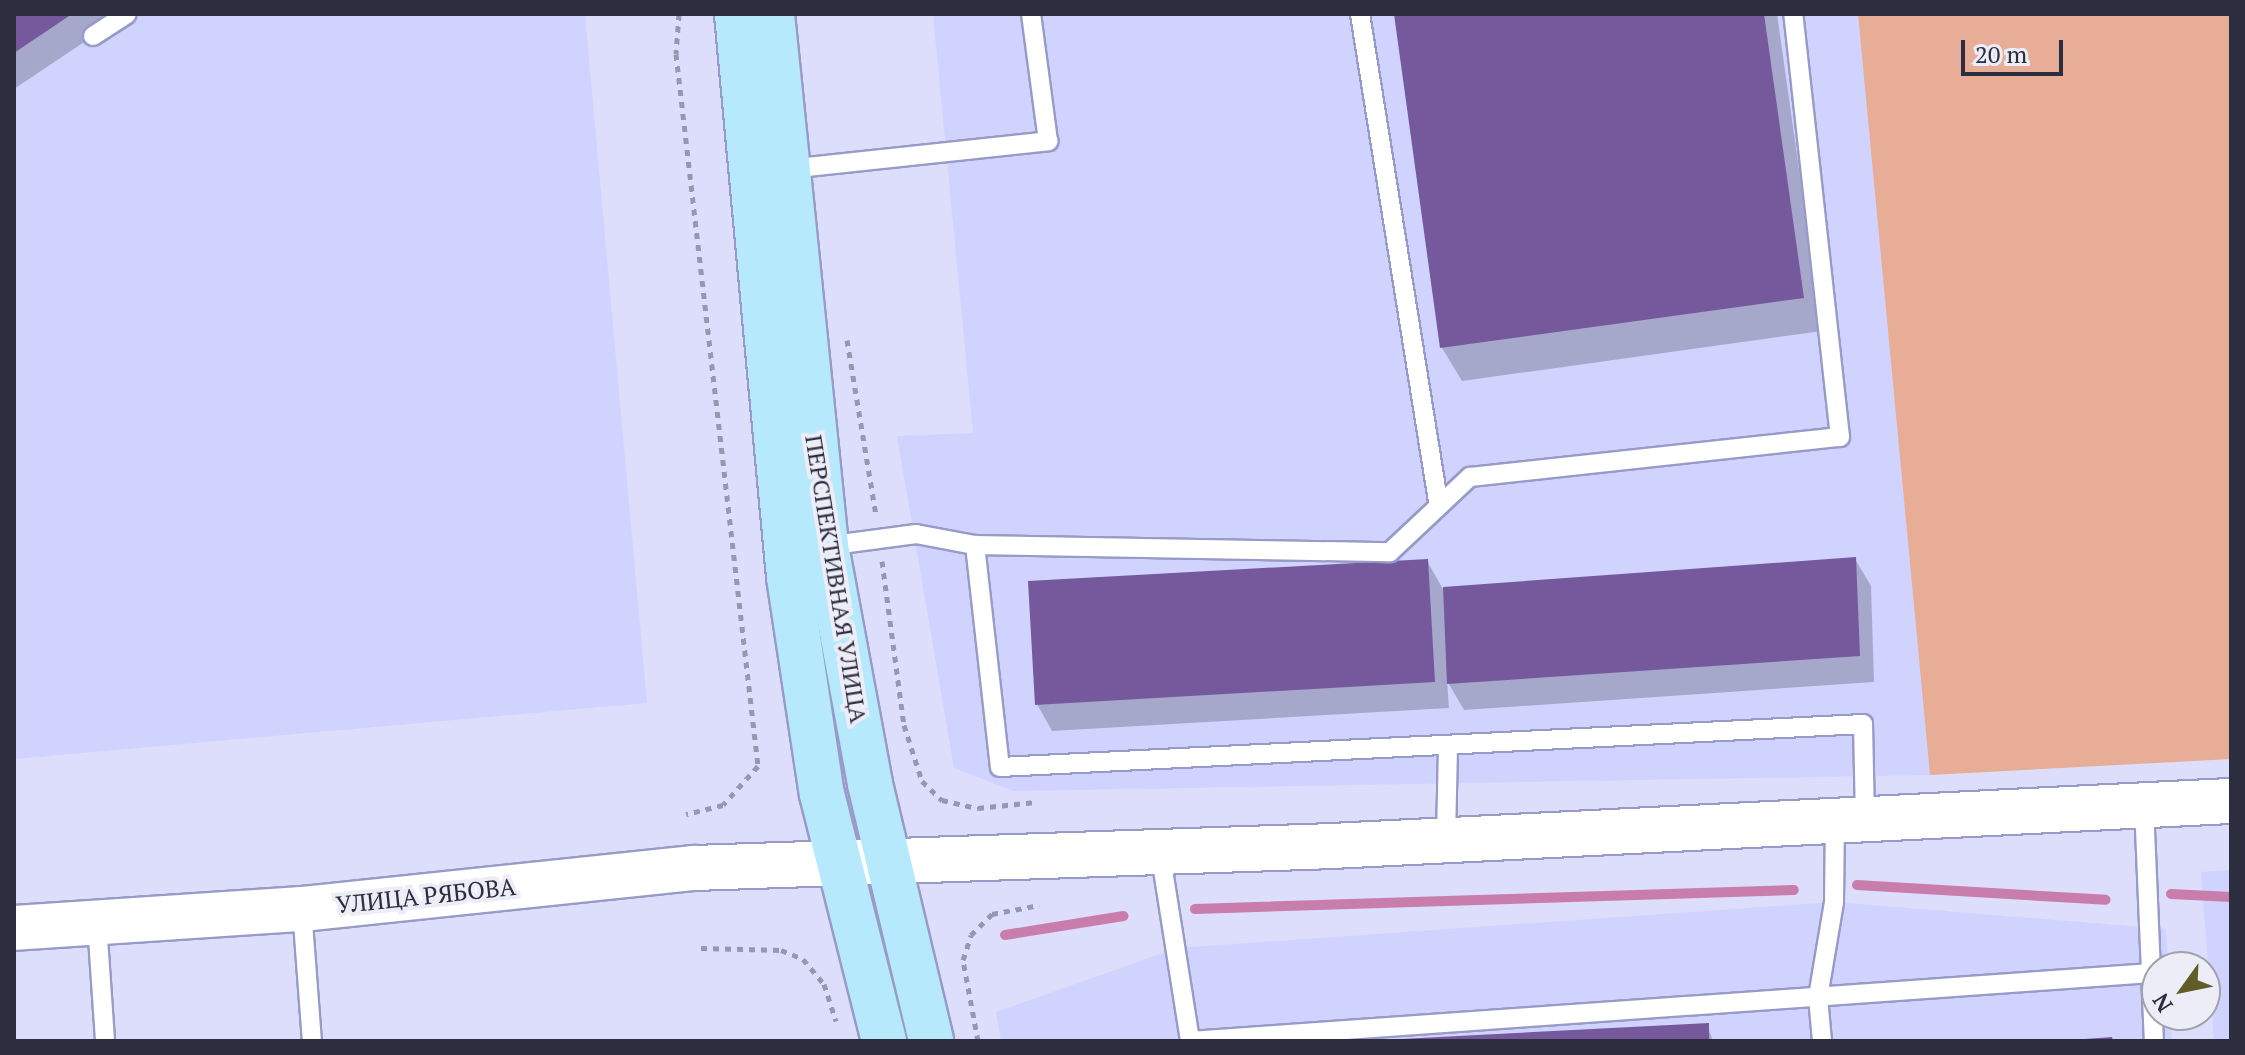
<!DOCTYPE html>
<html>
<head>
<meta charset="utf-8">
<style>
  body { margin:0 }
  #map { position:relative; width:2245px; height:1055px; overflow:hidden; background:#dddefb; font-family:"PT Serif",serif }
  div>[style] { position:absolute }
  .built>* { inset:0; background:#d0d3fe }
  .green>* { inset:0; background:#e7ad96 }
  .shadow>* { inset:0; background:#0003 }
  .stream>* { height:10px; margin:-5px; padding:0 5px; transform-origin:5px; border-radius:5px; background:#c97dac }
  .building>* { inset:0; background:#76589d }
  .path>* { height:5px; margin-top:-2.5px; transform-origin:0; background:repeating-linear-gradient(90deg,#9797b0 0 6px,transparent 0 12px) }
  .roads { filter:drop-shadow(2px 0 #989ac7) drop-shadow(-2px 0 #989ac7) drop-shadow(0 2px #989ac7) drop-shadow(0 -2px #989ac7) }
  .lane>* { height:18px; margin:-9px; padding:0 9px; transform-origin:9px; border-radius:9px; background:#fff }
  .secondary>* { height:44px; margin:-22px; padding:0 22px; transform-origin:22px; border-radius:22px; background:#fff }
  .primary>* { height:44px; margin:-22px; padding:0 22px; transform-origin:22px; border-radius:22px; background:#b6e9fb }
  span { translate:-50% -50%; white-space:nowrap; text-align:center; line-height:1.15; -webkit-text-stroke:8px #ededf7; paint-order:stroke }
  .street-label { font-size:24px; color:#2d2d40 }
  .frame { position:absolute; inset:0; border:16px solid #2d2d40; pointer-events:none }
  .north { position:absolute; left:2141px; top:951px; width:80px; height:80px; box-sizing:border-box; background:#ededf7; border:2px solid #a0a0ae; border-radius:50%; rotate:237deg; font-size:22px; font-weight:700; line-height:32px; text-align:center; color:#2d2d40 }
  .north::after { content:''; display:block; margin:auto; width:28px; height:36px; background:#625c28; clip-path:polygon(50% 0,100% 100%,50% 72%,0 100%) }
  .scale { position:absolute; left:1961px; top:40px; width:102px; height:36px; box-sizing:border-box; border:4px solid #2d2d40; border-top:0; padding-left:10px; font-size:24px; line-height:28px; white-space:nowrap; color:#2d2d40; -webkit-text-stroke:6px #ededf7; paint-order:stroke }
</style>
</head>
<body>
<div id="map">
  <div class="built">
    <div style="clip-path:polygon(14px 14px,585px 14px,647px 703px,14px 759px)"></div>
    <div style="clip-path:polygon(933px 14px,1858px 14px,1930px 775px,1013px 791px,954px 768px,897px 436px,973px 433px)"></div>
    <div style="clip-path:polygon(2231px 870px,2231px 1041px,2214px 1041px,2201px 872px)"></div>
    <div style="clip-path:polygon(1834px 902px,2166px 929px,2168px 967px,2157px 967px,2157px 1015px,2171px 1015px,2172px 1041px,1001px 1041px,996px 1012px,1177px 948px)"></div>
  </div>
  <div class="green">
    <div style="clip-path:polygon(1858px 14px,2231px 14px,2231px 759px,1930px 775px)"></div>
  </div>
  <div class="shadow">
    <div style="clip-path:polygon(14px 14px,126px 14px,14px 89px)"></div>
    <div style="clip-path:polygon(1396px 14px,1777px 14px,1822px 331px,1462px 381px,1442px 348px)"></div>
    <div style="clip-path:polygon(1855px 559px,1871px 586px,1874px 682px,1464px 710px,1447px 681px,1449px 708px,1052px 731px,1037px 704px,1427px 561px,1443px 589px)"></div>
    <div style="clip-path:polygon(1707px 1025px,1713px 1041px,1393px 1041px)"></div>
  </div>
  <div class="stream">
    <div style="left:1857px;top:885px;width:249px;rotate:3.4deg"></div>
    <div style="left:2171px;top:894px;width:60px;rotate:2.9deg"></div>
    <div style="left:1195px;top:909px;width:599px;rotate:-1.82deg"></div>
    <div style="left:1005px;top:935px;width:120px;rotate:-9.1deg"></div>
  </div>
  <div class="building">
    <div style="clip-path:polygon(14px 14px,72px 14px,14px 53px)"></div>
    <div style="clip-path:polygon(1394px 14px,1764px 14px,1804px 298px,1440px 348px)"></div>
    <div style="clip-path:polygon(1856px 557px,1860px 656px,1447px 684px,1443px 587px)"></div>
    <div style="clip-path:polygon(1428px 559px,1435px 682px,1035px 705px,1028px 581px)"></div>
    <div style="clip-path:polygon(1709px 1023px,1709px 1041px,1402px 1041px,1401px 1039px)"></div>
    <div style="clip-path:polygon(2112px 1037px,2113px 1041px,2085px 1041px,2085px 1039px)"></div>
  </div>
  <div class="path">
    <div style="left:679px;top:14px;width:40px;rotate:94.3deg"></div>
    <div style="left:676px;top:54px;width:717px;rotate:83.43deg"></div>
    <div style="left:758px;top:766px;width:52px;rotate:131.9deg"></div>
    <div style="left:723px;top:805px;width:38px;rotate:166deg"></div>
    <div style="left:847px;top:340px;width:178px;rotate:80.6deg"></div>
    <div style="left:882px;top:561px;width:165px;rotate:82.4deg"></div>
    <div style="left:904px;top:725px;width:59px;rotate:72.2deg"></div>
    <div style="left:922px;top:781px;width:28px;rotate:44deg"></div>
    <div style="left:942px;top:800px;width:37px;rotate:13deg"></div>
    <div style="left:978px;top:808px;width:58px;rotate:-5.9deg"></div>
    <div style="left:701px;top:948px;width:80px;rotate:1.4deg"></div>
    <div style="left:781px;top:950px;width:24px;rotate:22deg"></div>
    <div style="left:803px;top:959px;width:33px;rotate:50deg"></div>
    <div style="left:824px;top:984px;width:39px;rotate:72deg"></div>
    <div style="left:978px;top:1041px;width:82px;rotate:-100.5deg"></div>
    <div style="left:963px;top:960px;width:26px;rotate:-72deg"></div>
    <div style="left:971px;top:935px;width:30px;rotate:-45deg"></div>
    <div style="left:992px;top:914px;width:48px;rotate:-10.8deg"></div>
  </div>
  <div class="roads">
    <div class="lane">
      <div style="left:1360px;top:14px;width:498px;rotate:80.9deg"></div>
      <div style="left:93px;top:36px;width:40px;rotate:-32.9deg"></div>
      <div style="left:788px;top:169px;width:262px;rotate:-6.1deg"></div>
      <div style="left:1048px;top:141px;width:128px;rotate:-97.6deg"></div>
      <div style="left:975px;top:545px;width:415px;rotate:1deg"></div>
      <div style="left:1390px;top:552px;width:110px;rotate:-43.2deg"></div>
      <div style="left:1470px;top:477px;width:372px;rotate:-6.2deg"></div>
      <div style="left:1840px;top:437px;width:426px;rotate:-96.3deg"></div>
      <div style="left:826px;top:546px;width:91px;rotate:-7.6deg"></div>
      <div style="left:916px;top:534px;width:60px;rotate:10.6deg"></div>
      <div style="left:975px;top:545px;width:223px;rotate:83.6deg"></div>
      <div style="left:1000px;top:767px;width:864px;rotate:-2.85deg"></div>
      <div style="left:1863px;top:724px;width:92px;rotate:88.8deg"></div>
      <div style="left:2144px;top:805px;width:236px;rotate:87.6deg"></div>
      <div style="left:1446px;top:836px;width:90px;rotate:-88.7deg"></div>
      <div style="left:1160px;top:851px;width:192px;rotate:81deg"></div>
      <div style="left:302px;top:909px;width:132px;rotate:85.7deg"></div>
      <div style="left:97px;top:923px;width:118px;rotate:86.1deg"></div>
      <div style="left:1190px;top:1041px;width:964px;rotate:-4.04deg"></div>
      <div style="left:1822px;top:1041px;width:44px;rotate:-95.2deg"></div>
      <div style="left:1818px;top:997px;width:96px;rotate:-80.4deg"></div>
      <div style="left:1834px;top:902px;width:81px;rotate:-89.3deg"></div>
    </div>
    <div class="secondary">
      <div style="left:14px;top:928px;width:289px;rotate:-3.8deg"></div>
      <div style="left:302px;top:909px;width:394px;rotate:-6deg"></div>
      <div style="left:694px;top:868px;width:638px;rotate:-1.97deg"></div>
      <div style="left:1332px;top:846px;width:900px;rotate:-2.87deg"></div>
    </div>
    <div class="primary">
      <div style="left:737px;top:14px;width:565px;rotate:84.72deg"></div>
      <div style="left:789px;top:577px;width:219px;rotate:81.4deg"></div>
      <div style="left:822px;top:794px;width:255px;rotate:75.9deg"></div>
      <div style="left:772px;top:14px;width:535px;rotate:84.2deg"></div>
      <div style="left:826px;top:546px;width:242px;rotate:79.5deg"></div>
      <div style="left:870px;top:784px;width:264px;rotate:76.6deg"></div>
    </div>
  </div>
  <div class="street-label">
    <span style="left:836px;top:579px;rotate:81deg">ПЕРСПЕКТИВНАЯ УЛИЦА</span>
    <span style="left:426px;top:896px;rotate:-6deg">УЛИЦА РЯБОВА</span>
  </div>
  <div class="frame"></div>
  <div class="north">N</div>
  <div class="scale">20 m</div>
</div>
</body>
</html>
